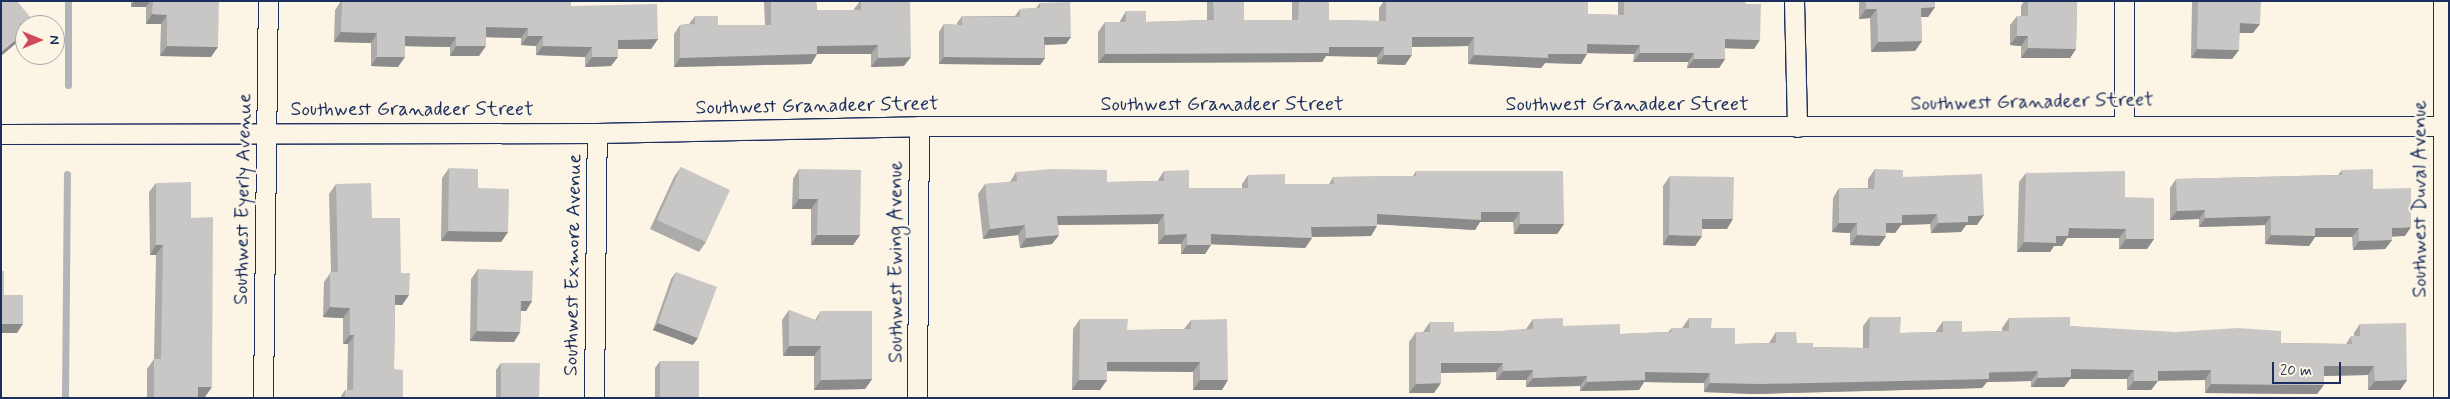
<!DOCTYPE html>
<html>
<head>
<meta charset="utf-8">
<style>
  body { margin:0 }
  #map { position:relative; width:2450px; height:399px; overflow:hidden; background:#fcf5e5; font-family:Mynerve,sans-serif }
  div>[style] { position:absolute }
  .stream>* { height:7px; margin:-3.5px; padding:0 3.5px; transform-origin:3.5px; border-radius:3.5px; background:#b2b4b8 }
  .roads { filter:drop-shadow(1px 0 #1b2f5e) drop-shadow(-1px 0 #1b2f5e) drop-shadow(0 1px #1b2f5e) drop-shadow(0 -1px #1b2f5e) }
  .minor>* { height:19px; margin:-9.5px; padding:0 9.5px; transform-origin:9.5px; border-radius:9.5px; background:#fcf5e5 }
  .wall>* { inset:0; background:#acabaa }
  .shaded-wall>* { inset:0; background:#8c8b8b }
  .building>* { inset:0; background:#c8c7c6 }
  span { translate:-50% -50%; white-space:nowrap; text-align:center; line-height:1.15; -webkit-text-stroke:4.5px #fcf5e5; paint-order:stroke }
  .street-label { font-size:20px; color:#1b2f5e }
  .frame { position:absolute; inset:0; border:2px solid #1b2f5e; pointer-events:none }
  .north { position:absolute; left:15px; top:15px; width:50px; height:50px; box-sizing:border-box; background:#fcf5e5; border:1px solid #a2a6af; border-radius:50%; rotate:90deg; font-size:14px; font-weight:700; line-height:20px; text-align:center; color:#1b2f5e }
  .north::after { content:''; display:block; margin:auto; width:18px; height:22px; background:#d1495b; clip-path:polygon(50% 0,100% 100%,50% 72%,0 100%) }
  .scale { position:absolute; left:2272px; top:362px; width:69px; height:22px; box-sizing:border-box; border:2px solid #1b2f5e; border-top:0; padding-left:6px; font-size:15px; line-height:18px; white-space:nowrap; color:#1b2f5e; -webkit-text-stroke:4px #fcf5e5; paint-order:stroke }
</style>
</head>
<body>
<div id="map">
  <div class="stream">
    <div style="left:68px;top:85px;width:84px;rotate:-90deg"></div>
    <div style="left:65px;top:398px;width:224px;rotate:-89.5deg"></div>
  </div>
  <div class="roads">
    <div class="minor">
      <div style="left:1794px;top:1px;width:126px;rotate:88.6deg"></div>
      <div style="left:2124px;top:1px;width:122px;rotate:90deg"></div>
      <div style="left:1px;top:134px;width:596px;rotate:-0.1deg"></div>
      <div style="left:597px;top:133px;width:322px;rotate:-1.2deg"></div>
      <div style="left:919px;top:126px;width:1524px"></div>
      <div style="left:263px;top:398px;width:397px;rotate:-89.3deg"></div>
      <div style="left:594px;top:398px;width:265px;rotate:-89.4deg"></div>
      <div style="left:917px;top:398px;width:272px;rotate:-89.6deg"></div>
      <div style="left:2443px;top:398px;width:397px;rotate:-90deg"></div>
    </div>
  </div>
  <div class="wall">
    <div style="clip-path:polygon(131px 1px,219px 1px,211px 57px,160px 56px,161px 24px,146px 24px,146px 7px,131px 7px)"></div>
    <div style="clip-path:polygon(341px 1px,571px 1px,571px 6px,658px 39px,651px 49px,618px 49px,611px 66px,585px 67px,585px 57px,536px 55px,536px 46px,521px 45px,521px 38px,486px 37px,479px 56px,450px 56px,450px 47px,405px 46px,398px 67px,371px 66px,371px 43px,334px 42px,335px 10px)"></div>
    <div style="clip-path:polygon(764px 1px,816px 1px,817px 10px,854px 10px,854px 9px,860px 1px,910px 1px,904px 66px,871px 67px,871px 54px,817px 54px,811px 64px,674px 67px,674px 34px,680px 25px,689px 24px,695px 16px,718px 25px,765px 25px)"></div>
    <div style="clip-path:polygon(1207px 1px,1244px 1px,1244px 20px,1292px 20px,1292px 1px,1329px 1px,1329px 20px,1379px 21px,1379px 8px,1384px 1px,1473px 1px,1473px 2px,1514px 2px,1514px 1px,1588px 1px,1588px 14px,1618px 15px,1618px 1px,1745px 1px,1754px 49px,1725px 48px,1725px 59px,1719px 68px,1687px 68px,1688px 62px,1633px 62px,1634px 54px,1587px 53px,1581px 64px,1545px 63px,1541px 68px,1468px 64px,1468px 46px,1412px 47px,1405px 65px,1377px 64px,1377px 57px,1326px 56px,1322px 62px,1098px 63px,1098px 32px,1105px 22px,1120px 22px,1120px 21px,1126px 11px,1146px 22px,1207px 20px)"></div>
    <div style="clip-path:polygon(1859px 1px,1935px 1px,1935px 7px,1928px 17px,1921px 17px,1922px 41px,1915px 51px,1871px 52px,1870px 18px,1859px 19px)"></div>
    <div style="clip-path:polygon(2024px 1px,2077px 1px,2076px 49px,2070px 58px,2021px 58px,2021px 46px,2010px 45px,2010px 25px,2017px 16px,2021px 16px,2021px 6px)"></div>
    <div style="clip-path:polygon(2193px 1px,2261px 1px,2253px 33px,2239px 33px,2239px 50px,2232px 59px,2191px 58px,2192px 3px)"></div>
    <div style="clip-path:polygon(1040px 3px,1066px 44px,1045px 45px,1045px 58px,1040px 65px,939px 64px,939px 32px,944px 24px,957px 25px,957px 23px,962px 16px,1015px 16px,1020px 9px,1036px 8px)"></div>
    <div style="clip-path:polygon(681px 167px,706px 242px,699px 252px,650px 229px,674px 177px)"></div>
    <div style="clip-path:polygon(449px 168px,478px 188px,508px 232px,501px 242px,441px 241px,442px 178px)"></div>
    <div style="clip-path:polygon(799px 169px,860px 235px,853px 245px,811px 245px,811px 209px,792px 209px,793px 179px)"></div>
    <div style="clip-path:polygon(1875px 169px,1903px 177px,1977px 225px,1966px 225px,1961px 232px,1931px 233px,1930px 224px,1901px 225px,1895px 233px,1886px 233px,1886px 236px,1879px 246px,1850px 245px,1850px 233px,1832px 232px,1833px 198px,1839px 188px,1868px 188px,1868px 179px)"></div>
    <div style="clip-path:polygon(2342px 170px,2373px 189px,2405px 236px,2392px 236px,2392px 240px,2385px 249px,2353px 250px,2352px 237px,2315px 237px,2309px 246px,2265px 244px,2265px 225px,2199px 227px,2199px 219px,2170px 220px,2170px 188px,2176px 179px,2338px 175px)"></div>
    <div style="clip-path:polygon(1164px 171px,1189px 188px,1242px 188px,1242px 184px,1248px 175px,1285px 184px,1329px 184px,1333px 177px,1413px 176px,1416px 171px,1564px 224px,1557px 234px,1514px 234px,1513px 222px,1480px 222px,1475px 230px,1377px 224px,1371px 236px,1312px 237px,1312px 238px,1305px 248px,1211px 244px,1205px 254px,1181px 254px,1181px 244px,1158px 244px,1158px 224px,1058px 225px,1059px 235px,1052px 244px,1020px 248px,1018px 235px,983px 239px,978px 194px,985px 184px,1010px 182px,1016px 172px,1107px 182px,1158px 181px,1158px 180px)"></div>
    <div style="clip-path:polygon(2026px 173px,2125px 197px,2154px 239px,2147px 249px,2119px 249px,2119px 238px,2067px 238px,2062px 246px,2054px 246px,2050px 252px,2017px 252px,2019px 182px)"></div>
    <div style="clip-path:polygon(1670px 176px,1727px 229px,1702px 229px,1702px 236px,1695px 246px,1663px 245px,1663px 186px)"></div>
    <div style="clip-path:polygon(156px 183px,191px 218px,205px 397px,198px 397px,198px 398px,147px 398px,147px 369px,154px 359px,156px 255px,150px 255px,149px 192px)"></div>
    <div style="clip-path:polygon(336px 184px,372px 218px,401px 273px,409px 295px,402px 305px,395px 305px,394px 369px,403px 398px,340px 398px,345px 390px,347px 390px,348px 344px,343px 344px,343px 318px,323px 317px,324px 282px,331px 272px,329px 194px)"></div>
    <div style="clip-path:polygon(478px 269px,532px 301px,526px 311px,521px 311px,520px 332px,514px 342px,470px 341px,471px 279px)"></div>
    <div style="clip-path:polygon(676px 272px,693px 345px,653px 330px,671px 279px)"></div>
    <div style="clip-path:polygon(789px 310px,815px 320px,821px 311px,872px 379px,865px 389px,814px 390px,814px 356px,783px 356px,782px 320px)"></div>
    <div style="clip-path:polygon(1870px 317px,1900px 333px,1936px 332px,1936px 331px,1943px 321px,1962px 332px,2002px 331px,2002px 328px,2009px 318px,2070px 326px,2281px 343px,2346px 344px,2351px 336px,2354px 336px,2354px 333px,2360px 324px,2407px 380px,2400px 390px,2368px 390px,2368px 375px,2324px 376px,2317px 394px,2205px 393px,2205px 380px,2158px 380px,2151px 390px,2127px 390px,2127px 379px,2070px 379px,2064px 387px,2031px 387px,2031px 381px,1987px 382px,1982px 388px,1754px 394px,1704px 392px,1704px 383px,1644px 382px,1639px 390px,1580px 391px,1580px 386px,1526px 387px,1526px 380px,1496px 380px,1496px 372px,1441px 373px,1434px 393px,1409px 393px,1409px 342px,1416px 332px,1423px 332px,1430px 322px,1454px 332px,1502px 331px,1526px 329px,1533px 319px,1563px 326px,1620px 334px,1668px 332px,1672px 328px,1682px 328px,1689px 318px,1711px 328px,1735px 344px,1769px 343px,1776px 332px,1797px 343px,1813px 347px,1863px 348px,1863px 326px)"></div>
    <div style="clip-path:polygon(1080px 319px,1127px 330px,1184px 329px,1191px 320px,1222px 390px,1193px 390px,1193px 372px,1107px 371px,1100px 390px,1072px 390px,1073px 329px)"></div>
    <div style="clip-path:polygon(660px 361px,699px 398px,655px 398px,655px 368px)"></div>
    <div style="clip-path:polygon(501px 363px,539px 398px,496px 398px,496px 370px)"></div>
  </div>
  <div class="shaded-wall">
    <div style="clip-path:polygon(134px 1px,150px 1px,146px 7px,131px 7px)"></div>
    <div style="clip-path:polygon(1935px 7px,1928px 17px,1914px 17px,1921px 8px)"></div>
    <div style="clip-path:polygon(1866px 9px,1877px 9px,1870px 18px,1859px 19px)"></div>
    <div style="clip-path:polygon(152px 14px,167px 15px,161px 24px,146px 24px)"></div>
    <div style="clip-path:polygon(2240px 23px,2260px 24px,2253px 33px,2233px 33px)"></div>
    <div style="clip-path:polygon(486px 27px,528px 28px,521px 38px,479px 37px)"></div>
    <div style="clip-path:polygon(25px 32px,25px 36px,1px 56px,1px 52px)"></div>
    <div style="clip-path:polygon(341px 32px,377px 33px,371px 43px,334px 42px)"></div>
    <div style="clip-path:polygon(405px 36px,456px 37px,450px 47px,398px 46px)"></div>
    <div style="clip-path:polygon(528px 36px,543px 36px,536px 46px,521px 45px)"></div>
    <div style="clip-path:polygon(2017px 36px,2028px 36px,2021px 46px,2010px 45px)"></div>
    <div style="clip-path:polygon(1044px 37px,1071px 37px,1066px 44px,1039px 45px)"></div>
    <div style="clip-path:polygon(1412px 37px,1474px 37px,1468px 46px,1405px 47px)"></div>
    <div style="clip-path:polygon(658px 39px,651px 49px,611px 49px,618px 40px)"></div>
    <div style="clip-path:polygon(1725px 39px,1760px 40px,1754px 49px,1719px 48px)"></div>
    <div style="clip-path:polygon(1922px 41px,1915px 51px,1871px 52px,1878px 42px)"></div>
    <div style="clip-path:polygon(1587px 44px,1640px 45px,1634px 54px,1581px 53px)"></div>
    <div style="clip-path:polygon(878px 45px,871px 54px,817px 54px,811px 64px,674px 67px,680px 58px,817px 46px)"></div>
    <div style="clip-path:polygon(167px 46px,218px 47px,211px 57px,160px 56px)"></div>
    <div style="clip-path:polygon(456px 46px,486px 46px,479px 56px,450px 56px)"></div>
    <div style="clip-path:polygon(543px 46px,592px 47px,585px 57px,536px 55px)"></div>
    <div style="clip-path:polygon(1329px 47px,1384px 47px,1377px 57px,1326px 56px,1322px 62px,1098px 63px,1105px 54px)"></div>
    <div style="clip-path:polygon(2028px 48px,2076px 49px,2070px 58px,2021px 58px)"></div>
    <div style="clip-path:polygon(2197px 49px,2239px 50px,2232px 59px,2191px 58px)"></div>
    <div style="clip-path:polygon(1640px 53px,1694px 53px,1688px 62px,1633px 62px)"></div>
    <div style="clip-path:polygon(1548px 54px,1587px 54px,1581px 64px,1545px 63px,1541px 68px,1468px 64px,1474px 55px)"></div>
    <div style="clip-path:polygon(1384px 55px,1412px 55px,1405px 65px,1377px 64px)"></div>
    <div style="clip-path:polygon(377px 57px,405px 57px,398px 67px,371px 66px)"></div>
    <div style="clip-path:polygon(592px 57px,618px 57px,611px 66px,585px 67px)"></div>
    <div style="clip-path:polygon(911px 57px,904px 66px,871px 67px,878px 58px)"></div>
    <div style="clip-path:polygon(944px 57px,1045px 58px,1040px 65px,939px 64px)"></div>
    <div style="clip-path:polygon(1694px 59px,1725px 59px,1719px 68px,1687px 68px)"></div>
    <div style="clip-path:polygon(799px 199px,818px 199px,811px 209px,792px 209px)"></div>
    <div style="clip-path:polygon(2205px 210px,2199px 219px,2170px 220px,2177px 211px)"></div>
    <div style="clip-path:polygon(1481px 212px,1520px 212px,1513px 222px,1480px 222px,1475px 230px,1371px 224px,1377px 214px)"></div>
    <div style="clip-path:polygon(1164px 214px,1158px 224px,1050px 225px,1057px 216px)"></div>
    <div style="clip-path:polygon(1937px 214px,1930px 224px,1901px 225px,1895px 233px,1879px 232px,1886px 223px,1902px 215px)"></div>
    <div style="clip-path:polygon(1984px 215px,1977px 225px,1966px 225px,1961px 232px,1931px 233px,1938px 223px,1968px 216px)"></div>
    <div style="clip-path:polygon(2271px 216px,2265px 225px,2199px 227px,2205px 218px)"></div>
    <div style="clip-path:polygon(1702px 219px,1733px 219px,1727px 229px,1695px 229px)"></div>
    <div style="clip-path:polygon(1839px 223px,1857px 223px,1850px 233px,1832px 232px)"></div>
    <div style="clip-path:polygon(1520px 224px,1564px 224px,1557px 234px,1514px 234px)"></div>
    <div style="clip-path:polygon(1025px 225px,1018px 235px,983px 239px,990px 229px)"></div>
    <div style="clip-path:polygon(1377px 226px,1371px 236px,1305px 237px,1311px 227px)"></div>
    <div style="clip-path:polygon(2411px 227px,2405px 236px,2385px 237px,2392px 228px)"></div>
    <div style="clip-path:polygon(2069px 228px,2126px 229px,2119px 238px,2067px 238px,2062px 246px,2054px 246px,2050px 252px,2017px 252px,2024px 242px,2056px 236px)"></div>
    <div style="clip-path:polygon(2315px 228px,2359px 228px,2352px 237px,2315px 237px,2309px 246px,2265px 244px,2271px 235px)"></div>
    <div style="clip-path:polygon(448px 231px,508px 232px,501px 242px,441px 241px)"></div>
    <div style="clip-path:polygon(1187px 234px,1181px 244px,1158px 244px,1165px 235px)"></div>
    <div style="clip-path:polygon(1211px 234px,1312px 238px,1305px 248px,1205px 244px)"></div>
    <div style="clip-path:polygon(817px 235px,860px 235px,853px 245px,811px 245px)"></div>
    <div style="clip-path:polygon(1059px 235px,1052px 244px,1020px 248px,1026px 238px)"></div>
    <div style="clip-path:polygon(1669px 235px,1702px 236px,1695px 246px,1663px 245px)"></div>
    <div style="clip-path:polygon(1857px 235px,1886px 236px,1879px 246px,1850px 245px)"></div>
    <div style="clip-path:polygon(2126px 239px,2154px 239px,2147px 249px,2119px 249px)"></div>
    <div style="clip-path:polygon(2392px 240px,2385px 249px,2353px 250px,2359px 241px)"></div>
    <div style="clip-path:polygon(156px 245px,163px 245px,156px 255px,150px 255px)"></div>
    <div style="clip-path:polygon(1187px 245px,1211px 245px,1205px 254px,1181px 254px)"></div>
    <div style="clip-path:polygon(395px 295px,409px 295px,402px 305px,388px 304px)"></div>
    <div style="clip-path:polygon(521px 301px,532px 301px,526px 311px,514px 311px)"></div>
    <div style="clip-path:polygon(330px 307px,350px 308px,343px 318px,323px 317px)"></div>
    <div style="clip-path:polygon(658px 323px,698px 338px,693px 345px,653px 330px)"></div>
    <div style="clip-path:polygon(1px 324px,23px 324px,17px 333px,1px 333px)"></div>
    <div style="clip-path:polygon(477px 331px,520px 332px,514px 342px,470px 341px)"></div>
    <div style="clip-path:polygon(350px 335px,354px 335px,348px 344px,343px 344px)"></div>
    <div style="clip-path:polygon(789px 346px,821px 346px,814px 356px,783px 356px)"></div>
    <div style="clip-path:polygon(1107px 362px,1200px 362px,1193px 372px,1100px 371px)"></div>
    <div style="clip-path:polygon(1441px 363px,1503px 363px,1496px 372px,1434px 373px)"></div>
    <div style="clip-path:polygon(2324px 366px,2374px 366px,2368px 375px,2318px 376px)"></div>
    <div style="clip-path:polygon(2071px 369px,2134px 370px,2127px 379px,2070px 379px,2064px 387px,2031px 387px,2038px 378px)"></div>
    <div style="clip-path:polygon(1533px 370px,1526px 380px,1496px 380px,1503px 371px)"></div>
    <div style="clip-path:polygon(2211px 370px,2205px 380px,2152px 381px,2158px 371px)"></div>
    <div style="clip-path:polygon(2038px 371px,2031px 381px,1987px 382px,1982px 388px,1754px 394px,1704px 392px,1710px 383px)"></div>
    <div style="clip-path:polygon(1645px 372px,1710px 373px,1704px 383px,1644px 382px,1639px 390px,1580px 391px,1587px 382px)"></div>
    <div style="clip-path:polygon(1587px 376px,1580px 386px,1526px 387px,1533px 378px)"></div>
    <div style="clip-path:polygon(872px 379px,865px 389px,814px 390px,821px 380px)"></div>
    <div style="clip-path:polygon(1079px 380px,1107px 380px,1100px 390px,1072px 390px)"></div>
    <div style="clip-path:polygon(1200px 380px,1228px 380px,1222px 390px,1193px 390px)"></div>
    <div style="clip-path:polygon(2407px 380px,2400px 390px,2368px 390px,2375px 381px)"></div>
    <div style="clip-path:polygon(2134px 381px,2158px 381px,2151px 390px,2127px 390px)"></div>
    <div style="clip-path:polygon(1441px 383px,1434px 393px,1409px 393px,1416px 384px)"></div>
    <div style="clip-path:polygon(2211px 384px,2324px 385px,2317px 394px,2205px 393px)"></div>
    <div style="clip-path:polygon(198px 387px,212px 387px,205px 397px,191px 397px)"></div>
  </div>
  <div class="building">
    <div style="clip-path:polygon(1px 1px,17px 1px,35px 23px,33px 25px,25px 25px,25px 32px,1px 52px)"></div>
    <div style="clip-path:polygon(153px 1px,219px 1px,218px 47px,167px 46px,167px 15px,152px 14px)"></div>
    <div style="clip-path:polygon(342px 1px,571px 1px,571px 6px,657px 4px,658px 39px,618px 40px,618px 57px,592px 57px,592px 47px,543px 46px,543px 36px,528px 36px,528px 28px,486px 27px,486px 46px,456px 46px,456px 37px,405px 36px,405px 57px,377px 57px,377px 33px,341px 32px)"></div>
    <div style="clip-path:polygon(771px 1px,816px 1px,817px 10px,861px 10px,861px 1px,910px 1px,911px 57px,878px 58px,878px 45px,817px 46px,817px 54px,680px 58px,680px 25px,695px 24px,695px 16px,718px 16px,718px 25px,771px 25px)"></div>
    <div style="clip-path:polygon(1213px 1px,1244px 1px,1244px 20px,1298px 20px,1299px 1px,1329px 1px,1329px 20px,1386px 21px,1386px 1px,1473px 1px,1473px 2px,1520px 2px,1520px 1px,1588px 1px,1588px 14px,1624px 15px,1624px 1px,1745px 1px,1745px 4px,1761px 4px,1760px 40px,1725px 39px,1725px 59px,1694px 59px,1694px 53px,1640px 53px,1640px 45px,1587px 44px,1587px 54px,1548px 54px,1548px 58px,1474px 55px,1474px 37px,1412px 37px,1412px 55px,1384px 55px,1384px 47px,1329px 47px,1329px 53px,1105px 54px,1105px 22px,1126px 22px,1126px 11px,1146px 11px,1146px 22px,1214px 20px)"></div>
    <div style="clip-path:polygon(1866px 1px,1935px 1px,1935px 7px,1921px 8px,1922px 41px,1878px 42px,1877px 9px,1866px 9px)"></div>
    <div style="clip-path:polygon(2028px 1px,2077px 1px,2076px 49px,2028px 48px,2028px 36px,2017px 36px,2017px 16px,2028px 16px)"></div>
    <div style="clip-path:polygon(2198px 1px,2261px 1px,2260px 24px,2240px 23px,2239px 50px,2197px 49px)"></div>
    <div style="clip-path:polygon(1070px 2px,1071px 37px,1044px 37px,1045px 58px,944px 57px,944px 24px,962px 25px,962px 16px,1020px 17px,1020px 9px,1040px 8px,1040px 3px)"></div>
    <div style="clip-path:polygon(681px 167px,730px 190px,706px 242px,657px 220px)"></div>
    <div style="clip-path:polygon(449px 168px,478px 169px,478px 188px,509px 189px,508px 232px,448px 231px)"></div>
    <div style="clip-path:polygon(799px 169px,861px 170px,860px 235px,817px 235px,818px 199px,799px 199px)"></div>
    <div style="clip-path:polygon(1052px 169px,1107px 170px,1107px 182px,1164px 181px,1164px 171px,1189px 170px,1189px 188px,1248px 188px,1248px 175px,1285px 174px,1285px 184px,1334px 184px,1333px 177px,1416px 176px,1416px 171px,1563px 171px,1564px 224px,1520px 224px,1520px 212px,1481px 212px,1481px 220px,1377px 214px,1377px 226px,1311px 227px,1312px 238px,1211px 234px,1211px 245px,1187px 245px,1187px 234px,1165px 235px,1164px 214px,1057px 216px,1059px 235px,1026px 238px,1025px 225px,990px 229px,985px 184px,1017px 181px,1016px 172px)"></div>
    <div style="clip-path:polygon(1875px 169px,1903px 170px,1903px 177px,1982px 174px,1984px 215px,1968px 216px,1968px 222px,1938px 223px,1937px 214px,1902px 215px,1902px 223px,1886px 223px,1886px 236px,1857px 235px,1857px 223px,1839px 223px,1839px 188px,1874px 189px)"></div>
    <div style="clip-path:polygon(2373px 169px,2373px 189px,2411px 188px,2411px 227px,2392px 228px,2392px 240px,2359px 241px,2359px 228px,2315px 228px,2315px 236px,2271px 235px,2271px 216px,2205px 218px,2205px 210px,2177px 211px,2176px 179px,2342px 175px,2342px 170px)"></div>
    <div style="clip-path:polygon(2125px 171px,2125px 197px,2154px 198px,2154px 239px,2126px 239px,2126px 229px,2069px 228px,2068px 236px,2056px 236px,2056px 243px,2024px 242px,2026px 173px)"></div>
    <div style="clip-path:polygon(1670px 176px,1734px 177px,1733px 219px,1702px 219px,1702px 236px,1669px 235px)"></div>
    <div style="clip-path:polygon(191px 182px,191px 218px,213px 217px,212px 387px,198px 387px,198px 398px,154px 398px,154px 359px,161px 359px,163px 245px,156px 245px,156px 183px)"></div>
    <div style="clip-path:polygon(371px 183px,372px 218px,400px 218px,401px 273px,410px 273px,409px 295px,395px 295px,394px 369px,403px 370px,403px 398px,345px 398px,345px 390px,353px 390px,354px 335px,350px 335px,350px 308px,330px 307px,330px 272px,338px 272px,336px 184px)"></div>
    <div style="clip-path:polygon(478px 269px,533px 271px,532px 301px,521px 301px,520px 332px,477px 331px)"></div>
    <div style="clip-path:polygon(1px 271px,4px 271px,4px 295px,23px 295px,23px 324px,1px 324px)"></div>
    <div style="clip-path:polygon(676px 272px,717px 287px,698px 338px,658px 323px)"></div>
    <div style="clip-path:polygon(789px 310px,817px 321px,821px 311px,872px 311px,872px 379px,821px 380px,821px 346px,789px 346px)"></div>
    <div style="clip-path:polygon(1870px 317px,1901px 317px,1900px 333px,1943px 332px,1943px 321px,1962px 321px,1962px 332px,2009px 331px,2009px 318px,2070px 317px,2070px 326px,2175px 332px,2238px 328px,2281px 331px,2281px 343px,2352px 344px,2351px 336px,2360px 336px,2360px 324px,2406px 323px,2407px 380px,2375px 381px,2374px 366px,2324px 366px,2324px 385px,2211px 384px,2211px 370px,2158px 371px,2158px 381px,2134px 381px,2134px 370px,2071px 369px,2071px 377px,2038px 378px,2038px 371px,1989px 372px,1989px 379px,1761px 384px,1710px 383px,1710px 373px,1645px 372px,1645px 380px,1587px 382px,1587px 376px,1533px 378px,1533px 370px,1503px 371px,1503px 363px,1441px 363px,1441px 383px,1416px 384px,1416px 332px,1430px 332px,1430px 322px,1454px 322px,1454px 332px,1502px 331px,1533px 329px,1533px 319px,1563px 318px,1563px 326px,1620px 324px,1620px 334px,1671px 332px,1672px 328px,1689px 328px,1689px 318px,1712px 318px,1711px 328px,1735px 328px,1735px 344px,1776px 343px,1776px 332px,1796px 332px,1797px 343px,1813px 343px,1813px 347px,1869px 348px)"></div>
    <div style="clip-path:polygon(1080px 319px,1128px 319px,1127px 330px,1160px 330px,1191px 329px,1191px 320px,1227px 319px,1228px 380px,1200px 380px,1200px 362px,1107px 362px,1107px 380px,1079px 380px)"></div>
    <div style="clip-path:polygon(660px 361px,699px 361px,699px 398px,660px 398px)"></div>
    <div style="clip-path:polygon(501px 363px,540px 363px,539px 398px,501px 398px)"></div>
  </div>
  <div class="street-label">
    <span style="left:2032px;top:102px;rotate:-1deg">Southwest Granadeer Street</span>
    <span style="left:1222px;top:104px">Southwest Granadeer Street</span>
    <span style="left:1627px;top:104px">Southwest Granadeer Street</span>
    <span style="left:817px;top:106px;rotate:-1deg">Southwest Granadeer Street</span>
    <span style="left:412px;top:109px">Southwest Granadeer Street</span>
    <span style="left:243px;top:199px;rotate:-89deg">Southwest Eyerly Avenue</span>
    <span style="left:2420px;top:199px;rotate:-90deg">Southwest Duval Avenue</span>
    <span style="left:896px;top:262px;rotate:-90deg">Southwest Ewing Avenue</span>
    <span style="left:573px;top:265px;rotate:-89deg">Southwest Exmore Avenue</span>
  </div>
  <div class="frame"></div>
  <div class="north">N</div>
  <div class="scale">20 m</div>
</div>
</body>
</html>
